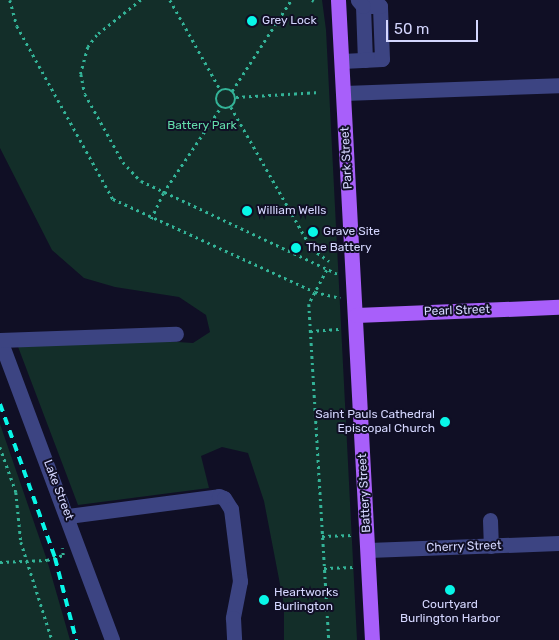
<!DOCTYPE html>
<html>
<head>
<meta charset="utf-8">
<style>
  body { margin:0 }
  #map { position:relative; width:559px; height:640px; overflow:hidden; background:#100f25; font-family:Rubik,sans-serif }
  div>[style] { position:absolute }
  .green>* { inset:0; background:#132e29 }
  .path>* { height:2.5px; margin-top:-1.25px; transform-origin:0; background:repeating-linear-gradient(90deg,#33b397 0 2.5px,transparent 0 6.5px) }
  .path>.ring { margin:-1.25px; padding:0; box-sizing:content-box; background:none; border:2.5px solid #33b397; border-radius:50% }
  .minor>* { height:15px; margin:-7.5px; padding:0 7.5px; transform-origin:7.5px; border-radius:7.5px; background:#3c4482 }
  .major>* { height:15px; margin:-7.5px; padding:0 7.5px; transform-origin:7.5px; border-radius:7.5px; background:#a85ffa }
  .rail>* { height:4px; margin-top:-2px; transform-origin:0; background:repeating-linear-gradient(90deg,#08f6e8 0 8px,transparent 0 14px) }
  .dots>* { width:14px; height:14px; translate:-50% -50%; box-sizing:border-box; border:2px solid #100f25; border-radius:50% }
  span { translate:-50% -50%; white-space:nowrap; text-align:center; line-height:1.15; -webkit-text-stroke:4px #100f25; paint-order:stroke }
  .poi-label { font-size:12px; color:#d4d6fe }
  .left { translate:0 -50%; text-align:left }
  .right { translate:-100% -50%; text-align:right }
  .park-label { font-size:12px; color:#62dcaa }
  .street-label { font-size:12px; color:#d4d6fe }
  .scale { position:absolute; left:386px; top:20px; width:92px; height:22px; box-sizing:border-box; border:2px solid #d4d6fe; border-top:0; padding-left:6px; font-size:15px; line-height:18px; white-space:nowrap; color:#d4d6fe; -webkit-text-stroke:4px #100f25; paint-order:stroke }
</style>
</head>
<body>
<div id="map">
  <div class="green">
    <div style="clip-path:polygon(0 0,322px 0,326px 30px,357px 640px,284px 640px,284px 605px,264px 501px,248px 453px,222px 447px,201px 456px,209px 488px,78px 505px,17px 344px,146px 340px,193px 343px,210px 332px,206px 315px,179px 297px,115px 287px,84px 278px,52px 250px,0 148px)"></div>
    <div style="clip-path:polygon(0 424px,47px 560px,70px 640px,0 640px)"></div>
  </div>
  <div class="path">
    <div style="left:10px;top:0;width:27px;rotate:75deg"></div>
    <div style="left:17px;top:26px;width:198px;rotate:61deg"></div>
    <div style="left:113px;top:199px;width:222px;rotate:24.7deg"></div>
    <div style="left:315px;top:292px;width:26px;rotate:13deg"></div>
    <div style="left:141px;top:0;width:56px;rotate:141.5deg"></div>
    <div style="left:97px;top:35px;width:15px;rotate:127deg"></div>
    <div style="left:88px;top:47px;width:28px;rotate:105deg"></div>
    <div style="left:81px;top:74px;width:20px;rotate:79deg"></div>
    <div style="left:85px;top:94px;width:78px;rotate:60.8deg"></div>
    <div style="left:123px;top:162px;width:26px;rotate:47deg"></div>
    <div style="left:141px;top:181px;width:220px;rotate:25.3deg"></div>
    <div style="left:170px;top:0;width:104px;rotate:60.7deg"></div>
    <div style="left:312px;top:0;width:2px;rotate:27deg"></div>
    <div class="ring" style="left:216px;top:89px;width:17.5px;height:17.5px"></div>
    <div style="left:232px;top:91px;width:108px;rotate:-57deg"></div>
    <div style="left:236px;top:97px;width:84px;rotate:-3.4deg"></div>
    <div style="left:231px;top:107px;width:163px;rotate:60.3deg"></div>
    <div style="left:312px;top:249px;width:21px;rotate:35deg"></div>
    <div style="left:151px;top:219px;width:29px;rotate:-65deg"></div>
    <div style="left:163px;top:193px;width:104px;rotate:-56deg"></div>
    <div style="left:327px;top:270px;width:38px;rotate:118deg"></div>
    <div style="left:309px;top:304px;width:337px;rotate:86.6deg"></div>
    <div style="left:310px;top:331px;width:32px;rotate:-4deg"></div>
    <div style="left:0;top:447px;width:48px;rotate:70.4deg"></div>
    <div style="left:16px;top:492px;width:50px;rotate:84.3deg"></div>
    <div style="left:21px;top:542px;width:103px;rotate:72.4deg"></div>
    <div style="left:322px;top:536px;width:31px;rotate:-2deg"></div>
    <div style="left:0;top:562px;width:47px;rotate:-2.4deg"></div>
    <div style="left:47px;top:560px;width:17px;rotate:-17deg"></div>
    <div style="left:63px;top:555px;width:7px;rotate:-98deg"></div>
    <div style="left:324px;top:568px;width:31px;rotate:-2deg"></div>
  </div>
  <div class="minor">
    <div style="left:363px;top:6px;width:54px;rotate:87.9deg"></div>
    <div style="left:342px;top:61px;width:40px;rotate:-2.9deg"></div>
    <div style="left:382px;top:59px;width:53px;rotate:-92.2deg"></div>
    <div style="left:380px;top:6px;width:17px;rotate:180deg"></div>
    <div style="left:363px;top:6px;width:8px;rotate:-130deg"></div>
    <div style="left:344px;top:93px;width:215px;rotate:-2.1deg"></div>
    <div style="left:0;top:340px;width:320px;rotate:69.5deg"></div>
    <div style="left:0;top:340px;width:176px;rotate:-2deg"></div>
    <div style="left:68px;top:516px;width:152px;rotate:-7.5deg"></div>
    <div style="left:219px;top:496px;width:5px;rotate:22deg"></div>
    <div style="left:224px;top:498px;width:13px;rotate:58deg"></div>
    <div style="left:231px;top:509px;width:73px;rotate:82.9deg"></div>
    <div style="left:240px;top:581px;width:38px;rotate:101deg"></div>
    <div style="left:233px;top:618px;width:22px;rotate:87deg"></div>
    <div style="left:490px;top:520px;width:26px;rotate:88deg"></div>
    <div style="left:368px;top:550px;width:191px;rotate:-2.1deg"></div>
  </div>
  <div class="major">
    <div style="left:338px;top:0;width:641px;rotate:86.96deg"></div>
    <div style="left:356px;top:315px;width:203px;rotate:-2.3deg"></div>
  </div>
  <div class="rail">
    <div style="left:0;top:404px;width:164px;rotate:70.3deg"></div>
    <div style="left:55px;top:558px;width:85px;rotate:75.6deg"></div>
  </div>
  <div class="dots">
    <div style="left:252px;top:21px;background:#08f6e8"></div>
    <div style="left:247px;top:211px;background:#08f6e8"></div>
    <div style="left:313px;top:232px;background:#08f6e8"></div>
    <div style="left:296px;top:248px;background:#08f6e8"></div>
    <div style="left:445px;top:422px;background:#08f6e8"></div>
    <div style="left:450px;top:590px;background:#08f6e8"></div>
    <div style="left:264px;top:600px;background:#08f6e8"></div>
  </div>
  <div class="poi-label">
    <span class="left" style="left:262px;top:21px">Grey Lock</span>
    <span class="left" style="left:257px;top:211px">William Wells</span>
    <span class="left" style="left:323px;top:232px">Grave Site</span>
    <span class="left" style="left:306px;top:248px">The Battery</span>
    <span class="right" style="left:435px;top:422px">Saint Pauls Cathedral<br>Episcopal Church</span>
    <span class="left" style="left:274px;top:600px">Heartworks<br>Burlington</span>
    <span style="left:450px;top:612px">Courtyard<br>Burlington Harbor</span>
  </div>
  <div class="park-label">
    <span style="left:202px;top:126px">Battery Park</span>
  </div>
  <div class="street-label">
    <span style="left:347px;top:158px;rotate:-93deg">Park Street</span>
    <span style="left:457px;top:311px;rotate:-2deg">Pearl Street</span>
    <span style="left:58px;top:490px;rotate:69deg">Lake Street</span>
    <span style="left:365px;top:493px;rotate:-93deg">Battery Street</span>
    <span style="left:464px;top:547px;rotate:-2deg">Cherry Street</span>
  </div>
  <div class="scale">50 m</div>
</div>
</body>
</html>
